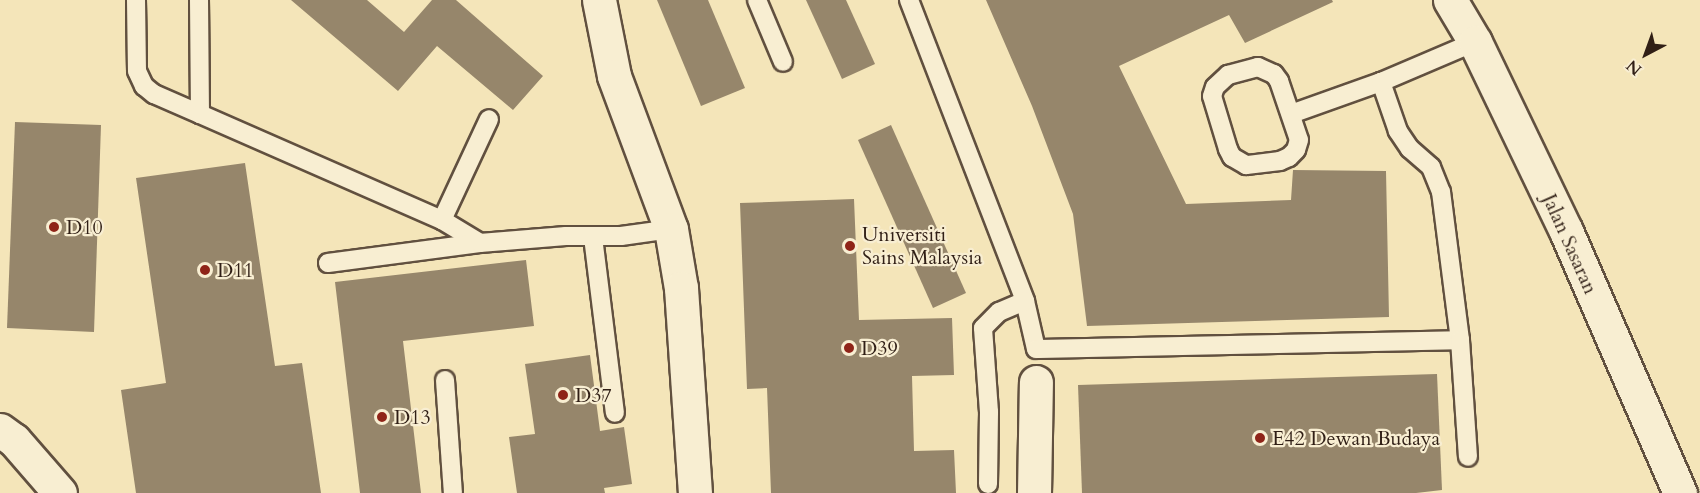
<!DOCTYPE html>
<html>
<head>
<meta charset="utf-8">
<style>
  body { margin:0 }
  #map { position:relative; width:1700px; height:493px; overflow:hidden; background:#f4e5b9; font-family:Cardo,serif }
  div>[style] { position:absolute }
  .building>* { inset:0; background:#96866b }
  .roads { filter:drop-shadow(2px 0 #61503f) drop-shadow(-2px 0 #61503f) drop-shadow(0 2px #61503f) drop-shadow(0 -2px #61503f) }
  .lane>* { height:18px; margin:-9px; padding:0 9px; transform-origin:9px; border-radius:9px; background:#f8eed2 }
  .street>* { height:33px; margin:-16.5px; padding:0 16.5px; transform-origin:16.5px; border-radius:16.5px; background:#f8eed2 }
  .dots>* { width:16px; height:16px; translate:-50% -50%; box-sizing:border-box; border:3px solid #f8eed2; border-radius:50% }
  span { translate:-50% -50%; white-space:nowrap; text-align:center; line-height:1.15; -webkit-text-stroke:4.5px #f8eed2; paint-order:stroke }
  .poi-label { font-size:20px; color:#301f16 }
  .left { translate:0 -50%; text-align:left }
  .street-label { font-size:20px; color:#301f16 }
  .north { position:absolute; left:1616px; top:24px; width:60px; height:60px; -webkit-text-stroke:4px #f8eed2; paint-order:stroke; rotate:221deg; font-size:16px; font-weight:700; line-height:24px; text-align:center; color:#301f16 }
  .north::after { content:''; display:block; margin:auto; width:21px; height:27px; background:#301f16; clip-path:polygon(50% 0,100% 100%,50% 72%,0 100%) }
</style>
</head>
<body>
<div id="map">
  <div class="building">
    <div style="clip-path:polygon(291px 0,367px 0,404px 32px,432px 0,456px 0,543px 76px,513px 110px,437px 46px,398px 91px)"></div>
    <div style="clip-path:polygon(657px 0,708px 0,745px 88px,701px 106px)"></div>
    <div style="clip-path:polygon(806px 0,846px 0,875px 64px,842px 79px)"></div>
    <div style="clip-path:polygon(986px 0,1332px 0,1333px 2px,1245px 43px,1229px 15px,1119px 66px,1186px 204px,1291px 200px,1293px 170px,1386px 171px,1389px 317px,1087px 326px,1073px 214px,1032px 106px)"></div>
    <div style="clip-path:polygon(15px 122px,101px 125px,94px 332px,7px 328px)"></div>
    <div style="clip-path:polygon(891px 125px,966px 293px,933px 308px,858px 140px)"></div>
    <div style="clip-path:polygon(245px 163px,275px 366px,302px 363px,321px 493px,136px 493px,121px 390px,166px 383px,136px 178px)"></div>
    <div style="clip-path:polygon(854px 199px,859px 320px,952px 318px,954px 375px,912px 376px,914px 451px,954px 450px,956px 493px,771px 493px,767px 388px,747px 389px,740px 203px)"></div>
    <div style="clip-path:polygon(526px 260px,534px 326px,403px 341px,421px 493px,360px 493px,335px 282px)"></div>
    <div style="clip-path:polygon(590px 355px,600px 431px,624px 427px,632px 484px,604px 488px,605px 493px,517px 493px,509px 437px,535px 434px,525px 364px)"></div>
    <div style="clip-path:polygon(1437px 374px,1442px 490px,1416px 493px,1082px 493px,1078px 385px)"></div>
  </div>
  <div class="roads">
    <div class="lane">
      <div style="left:136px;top:0;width:71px;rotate:89.2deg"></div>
      <div style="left:137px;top:71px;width:17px;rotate:65deg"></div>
      <div style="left:144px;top:86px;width:13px;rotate:39deg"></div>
      <div style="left:154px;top:94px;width:50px;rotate:23.5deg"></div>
      <div style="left:200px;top:114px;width:114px;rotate:-90.5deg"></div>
      <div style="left:757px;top:0;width:67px;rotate:67.2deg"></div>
      <div style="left:909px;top:0;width:323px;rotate:68.9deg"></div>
      <div style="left:1025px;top:301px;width:49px;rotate:77.1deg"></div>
      <div style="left:1036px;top:349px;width:424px;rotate:-1.2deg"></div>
      <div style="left:1460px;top:340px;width:149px;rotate:-97.3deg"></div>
      <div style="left:1441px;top:192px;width:27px;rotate:-112deg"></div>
      <div style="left:1431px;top:167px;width:28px;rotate:-139deg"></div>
      <div style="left:1410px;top:149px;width:22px;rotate:-124deg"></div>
      <div style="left:1398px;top:131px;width:52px;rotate:-109.1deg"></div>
      <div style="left:1258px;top:67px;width:17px;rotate:24deg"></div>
      <div style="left:1274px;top:74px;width:9px;rotate:54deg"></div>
      <div style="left:1279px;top:81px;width:62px;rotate:71.3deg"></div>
      <div style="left:1299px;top:140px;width:10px;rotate:107deg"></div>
      <div style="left:1296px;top:150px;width:10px;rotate:135deg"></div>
      <div style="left:1289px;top:157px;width:10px;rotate:156deg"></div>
      <div style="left:1280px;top:161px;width:34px;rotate:173deg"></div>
      <div style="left:1246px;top:165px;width:16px;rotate:-150deg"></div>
      <div style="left:1232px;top:157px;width:9px;rotate:-117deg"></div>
      <div style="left:1228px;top:149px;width:55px;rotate:-106.8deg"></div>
      <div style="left:1212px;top:96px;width:9px;rotate:-72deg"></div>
      <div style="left:1215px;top:87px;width:18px;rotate:-43deg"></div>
      <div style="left:1228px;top:75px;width:31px;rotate:-15deg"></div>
      <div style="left:200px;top:114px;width:264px;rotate:23.7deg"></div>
      <div style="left:442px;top:220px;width:44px;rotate:31.2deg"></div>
      <div style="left:1291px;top:114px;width:96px;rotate:-19.6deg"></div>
      <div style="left:1381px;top:82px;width:102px;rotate:-23.1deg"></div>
      <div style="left:442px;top:220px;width:111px;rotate:-65deg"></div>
      <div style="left:593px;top:237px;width:177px;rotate:82.9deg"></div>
      <div style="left:328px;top:263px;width:153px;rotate:-7.5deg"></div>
      <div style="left:480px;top:243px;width:86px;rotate:-4.7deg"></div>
      <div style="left:566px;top:236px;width:55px"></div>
      <div style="left:621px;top:236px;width:50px;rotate:-8deg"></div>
      <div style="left:1460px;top:340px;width:117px;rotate:86.1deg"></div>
      <div style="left:445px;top:380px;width:113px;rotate:86deg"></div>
      <div style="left:988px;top:484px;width:72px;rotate:-89.2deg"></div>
      <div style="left:989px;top:412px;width:84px;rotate:-94.1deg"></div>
      <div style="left:983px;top:328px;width:23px;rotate:-45deg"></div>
      <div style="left:999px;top:312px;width:28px;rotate:-23deg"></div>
    </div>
    <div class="street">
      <div style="left:599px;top:0;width:77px;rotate:78.8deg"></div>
      <div style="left:614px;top:76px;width:163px;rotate:69.6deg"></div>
      <div style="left:671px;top:229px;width:60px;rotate:80.4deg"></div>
      <div style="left:681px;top:288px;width:205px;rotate:86.1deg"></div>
      <div style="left:1450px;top:0;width:49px;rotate:59.2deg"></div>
      <div style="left:1475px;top:42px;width:210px;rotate:64.3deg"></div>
      <div style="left:1566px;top:231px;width:286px;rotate:66.5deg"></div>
      <div style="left:0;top:430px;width:17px;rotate:36deg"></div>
      <div style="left:14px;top:440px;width:70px;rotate:49deg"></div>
      <div style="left:1034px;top:493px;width:111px;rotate:-89deg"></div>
    </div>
  </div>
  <div class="dots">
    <div style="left:54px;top:227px;background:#8f2418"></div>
    <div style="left:850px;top:246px;background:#8f2418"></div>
    <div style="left:205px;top:270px;background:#8f2418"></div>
    <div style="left:849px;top:348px;background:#8f2418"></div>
    <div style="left:563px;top:395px;background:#8f2418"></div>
    <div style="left:382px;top:417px;background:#8f2418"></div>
    <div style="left:1260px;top:438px;background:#8f2418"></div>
  </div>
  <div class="poi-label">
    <span class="left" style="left:66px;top:227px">D10</span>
    <span class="left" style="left:862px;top:246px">Universiti<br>Sains Malaysia</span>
    <span class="left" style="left:217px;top:270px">D11</span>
    <span class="left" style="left:861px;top:348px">D39</span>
    <span class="left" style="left:575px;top:395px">D37</span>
    <span class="left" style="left:394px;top:417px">D13</span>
    <span class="left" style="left:1272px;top:438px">E42 Dewan Budaya</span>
  </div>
  <div class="street-label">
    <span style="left:1570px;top:244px;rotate:66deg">Jalan Sasaran</span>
  </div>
  <div class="north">N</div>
</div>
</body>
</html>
